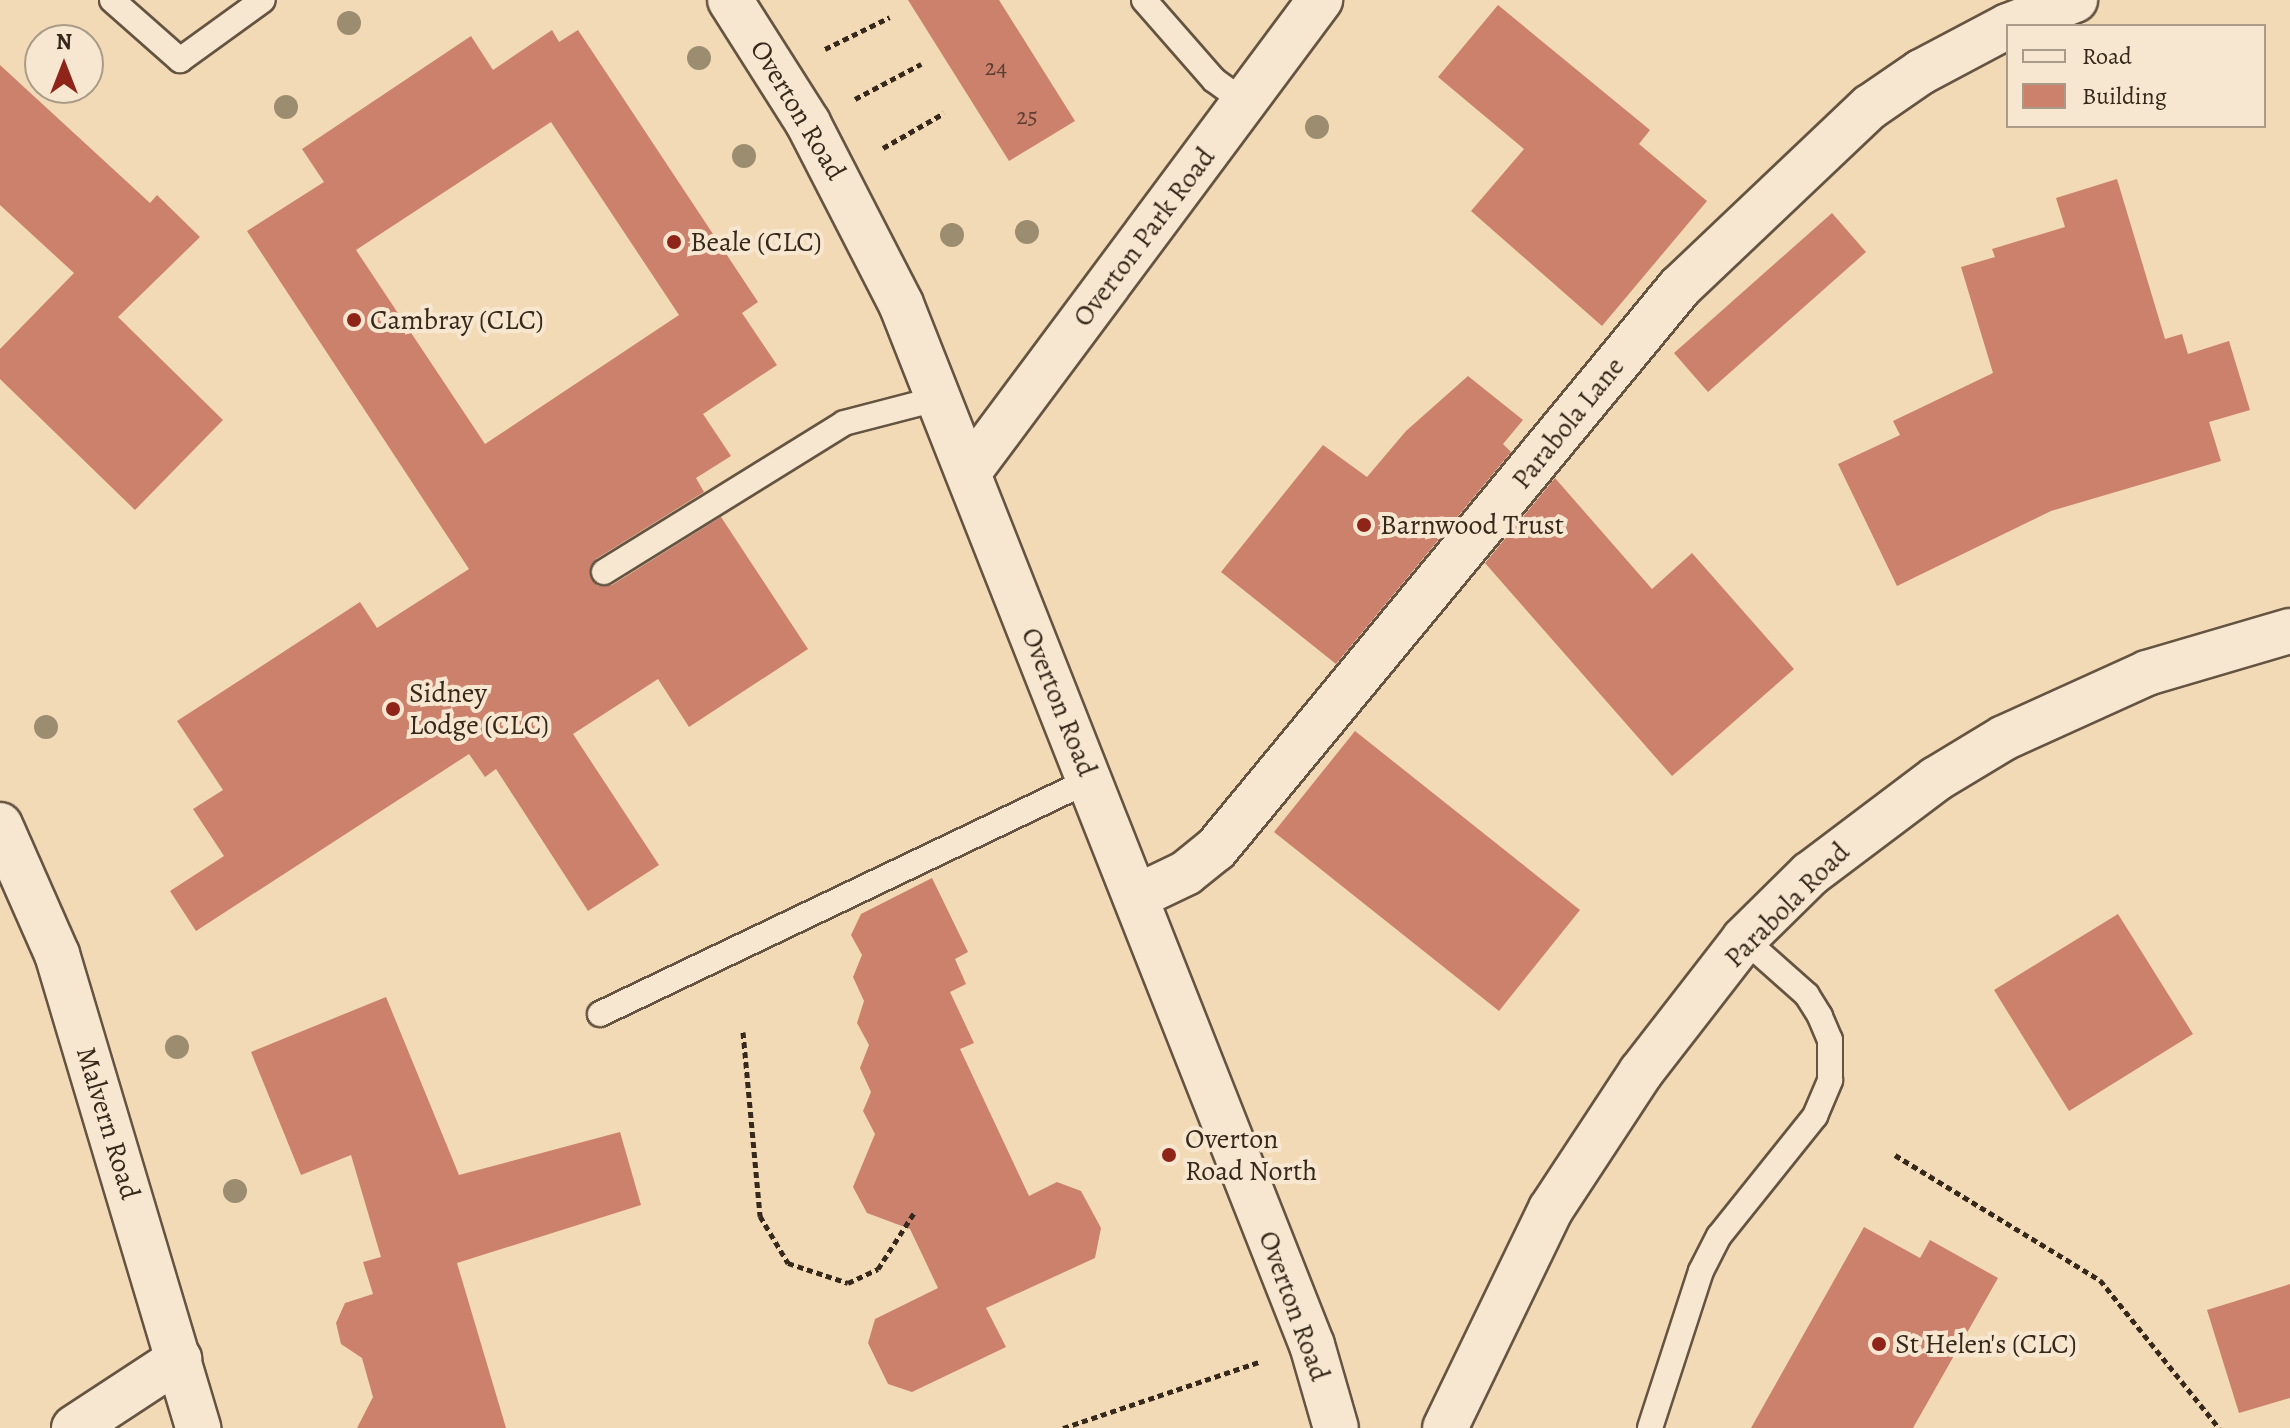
<!DOCTYPE html>
<html>
<head>
<meta charset="utf-8">
<style>
  body { margin:0 }
  #map { position:relative; width:2290px; height:1428px; overflow:hidden; background:#f2dab6; font-family:Alegreya,serif }
  div>[style] { position:absolute }
  .building>* { inset:0; background:#cc816d }
  .path>* { height:5px; margin-top:-2.5px; transform-origin:0; background:repeating-linear-gradient(90deg,#36281b 0 6px,transparent 0 10px) }
  .roads { filter:drop-shadow(2px 0 #655442) drop-shadow(-2px 0 #655442) drop-shadow(0 2px #655442) drop-shadow(0 -2px #655442) }
  .service>* { height:24px; margin:-12px; padding:0 12px; transform-origin:12px; border-radius:12px; background:#f7e7d0 }
  .minor>* { height:44px; margin:-22px; padding:0 22px; transform-origin:22px; border-radius:22px; background:#f7e7d0 }
  .trees>* { width:24px; height:24px; margin:-12px; border-radius:50%; background:#9c8d71 }
  .dots>* { width:22px; height:22px; translate:-50% -50%; box-sizing:border-box; border:4px solid #f7e7d0; border-radius:50% }
  span { translate:-50% -50%; white-space:nowrap; text-align:center; line-height:1.15; -webkit-text-stroke:8px #f7e7d0; paint-order:stroke }
  .number-label { font-size:24px; color:#5c3e30 }
  .number-label span { -webkit-text-stroke-width:0 }
  .street-label { font-size:28px; color:#36281b }
  .poi-label { font-size:28px; color:#36281b }
  .left { translate:0 -50%; text-align:left }
  .legend { position:absolute; left:2006px; top:24px; width:260px; height:104px; box-sizing:border-box; background:#f7e7d0; border:2px solid #aa9b88; margin:0; padding:10px 14px; list-style:none; font-size:24px; color:#36281b }
  .legend li { display:flex; align-items:center; gap:16px; height:40px }
  .legend b { width:40px; border:2px solid #aa9b88 }
  .north { position:absolute; left:24px; top:24px; width:80px; height:80px; box-sizing:border-box; background:#f7e7d0; border:2px solid #aa9b88; border-radius:50%; rotate:0deg; font-size:22px; font-weight:700; line-height:32px; text-align:center; color:#36281b }
  .north::after { content:''; display:block; margin:auto; width:28px; height:36px; background:#8f2418; clip-path:polygon(50% 0,100% 100%,50% 72%,0 100%) }
</style>
</head>
<body>
<div id="map">
  <div class="building">
    <div style="clip-path:polygon(908px 0,999px 0,1075px 121px,1009px 161px)"></div>
    <div style="clip-path:polygon(1498px 5px,1650px 130px,1639px 144px,1707px 201px,1602px 326px,1471px 211px,1524px 149px,1438px 77px)"></div>
    <div style="clip-path:polygon(evenodd,552px 30px,559px 42px,578px 30px,758px 302px,742px 313px,777px 365px,703px 414px,731px 456px,696px 478px,704px 492px,596px 559px,591px 579px,598px 586px,612px 585px,721px 517px,808px 649px,689px 727px,658px 679px,573px 734px,659px 865px,588px 911px,496px 769px,485px 777px,469px 754px,196px 931px,170px 891px,224px 856px,193px 809px,223px 790px,177px 721px,360px 602px,377px 628px,469px 569px,247px 231px,324px 182px,302px 149px,471px 36px,493px 70px,552px 30px,551px 122px,679px 315px,485px 444px,356px 250px,551px 122px)"></div>
    <div style="clip-path:polygon(0 65px,150px 203px,157px 195px,200px 237px,118px 317px,223px 420px,135px 510px,0 379px,0 349px,74px 273px,0 205px)"></div>
    <div style="clip-path:polygon(2117px 179px,2165px 339px,2182px 334px,2188px 354px,2229px 341px,2250px 410px,2209px 422px,2221px 461px,2051px 511px,1897px 586px,1838px 464px,1900px 435px,1893px 421px,1993px 373px,1961px 267px,1995px 257px,1992px 249px,2065px 227px,2056px 198px)"></div>
    <div style="clip-path:polygon(1832px 213px,1866px 252px,1708px 392px,1674px 353px)"></div>
    <div style="clip-path:polygon(1468px 376px,1523px 420px,1503px 444px,1511px 452px,1336px 664px,1221px 572px,1323px 445px,1367px 477px,1406px 431px)"></div>
    <div style="clip-path:polygon(1555px 478px,1652px 589px,1692px 553px,1794px 669px,1672px 776px,1485px 563px)"></div>
    <div style="clip-path:polygon(1355px 731px,1580px 910px,1499px 1011px,1274px 832px)"></div>
    <div style="clip-path:polygon(932px 878px,968px 952px,955px 959px,966px 984px,950px 992px,974px 1043px,960px 1049px,1029px 1196px,1057px 1182px,1081px 1191px,1101px 1228px,1095px 1258px,986px 1308px,1006px 1347px,912px 1392px,888px 1384px,868px 1343px,875px 1319px,938px 1288px,910px 1229px,867px 1213px,853px 1187px,875px 1134px,863px 1111px,871px 1092px,860px 1068px,869px 1045px,857px 1023px,864px 1001px,853px 977px,862px 955px,851px 935px,861px 914px)"></div>
    <div style="clip-path:polygon(2118px 914px,2193px 1034px,2069px 1111px,1994px 990px)"></div>
    <div style="clip-path:polygon(386px 997px,459px 1175px,620px 1132px,641px 1205px,457px 1263px,506px 1428px,357px 1428px,373px 1397px,362px 1358px,341px 1344px,336px 1323px,345px 1303px,373px 1294px,363px 1262px,381px 1257px,351px 1155px,301px 1175px,251px 1052px)"></div>
    <div style="clip-path:polygon(1864px 1227px,1920px 1258px,1930px 1240px,1998px 1278px,1913px 1428px,1751px 1428px)"></div>
    <div style="clip-path:polygon(2290px 1284px,2290px 1398px,2239px 1413px,2207px 1310px)"></div>
  </div>
  <div class="path">
    <div style="left:825px;top:49px;width:72px;rotate:-26.2deg"></div>
    <div style="left:855px;top:99px;width:75px;rotate:-27.9deg"></div>
    <div style="left:883px;top:148px;width:70px;rotate:-29.8deg"></div>
    <div style="left:743px;top:1032px;width:185px;rotate:84.7deg"></div>
    <div style="left:760px;top:1216px;width:55px;rotate:59.2deg"></div>
    <div style="left:788px;top:1263px;width:63px;rotate:18.4deg"></div>
    <div style="left:848px;top:1283px;width:33px;rotate:-25deg"></div>
    <div style="left:878px;top:1269px;width:67px;rotate:-57.3deg"></div>
    <div style="left:1895px;top:1155px;width:240px;rotate:31.4deg"></div>
    <div style="left:2100px;top:1280px;width:190px;rotate:51.2deg"></div>
    <div style="left:1063px;top:1428px;width:207px;rotate:-18.6deg"></div>
  </div>
  <div class="roads">
    <div class="service">
      <div style="left:112px;top:0;width:91px;rotate:41.4deg"></div>
      <div style="left:180px;top:60px;width:102px;rotate:-35.9deg"></div>
      <div style="left:1144px;top:0;width:106px;rotate:48.8deg"></div>
      <div style="left:1214px;top:80px;width:37px;rotate:36deg"></div>
      <div style="left:604px;top:572px;width:282px;rotate:-31.8deg"></div>
      <div style="left:844px;top:423px;width:100px;rotate:-14.5deg"></div>
      <div style="left:600px;top:1014px;width:543px;rotate:-25.53deg"></div>
      <div style="left:1650px;top:1428px;width:165px;rotate:-72deg"></div>
      <div style="left:1701px;top:1271px;width:39px;rotate:-63deg"></div>
      <div style="left:1719px;top:1236px;width:154px;rotate:-51.3deg"></div>
      <div style="left:1815px;top:1116px;width:39px;rotate:-67deg"></div>
      <div style="left:1830px;top:1080px;width:40px;rotate:-90deg"></div>
      <div style="left:1830px;top:1040px;width:26px;rotate:-113deg"></div>
      <div style="left:1820px;top:1016px;width:25px;rotate:-122deg"></div>
      <div style="left:1807px;top:995px;width:84px;rotate:-138.4deg"></div>
    </div>
    <div class="minor">
      <div style="left:730px;top:0;width:146px;rotate:57.6deg"></div>
      <div style="left:808px;top:123px;width:203px;rotate:62.8deg"></div>
      <div style="left:901px;top:304px;width:1119px;rotate:68.46deg"></div>
      <div style="left:1312px;top:1345px;width:86px;rotate:73.9deg"></div>
      <div style="left:2008px;top:26px;width:72px;rotate:-21.2deg"></div>
      <div style="left:968px;top:473px;width:590px;rotate:-53.34deg"></div>
      <div style="left:0;top:825px;width:141px;rotate:66.2deg"></div>
      <div style="left:57px;top:954px;width:495px;rotate:73.4deg"></div>
      <div style="left:1136px;top:897px;width:55px;rotate:-25.6deg"></div>
      <div style="left:1186px;top:873px;width:38px;rotate:-39deg"></div>
      <div style="left:1216px;top:849px;width:729px;rotate:-50.46deg"></div>
      <div style="left:1680px;top:287px;width:262px;rotate:-43.5deg"></div>
      <div style="left:1870px;top:107px;width:62px;rotate:-34.5deg"></div>
      <div style="left:1921px;top:72px;width:98px;rotate:-27.9deg"></div>
      <div style="left:74px;top:1428px;width:126px;rotate:-33.3deg"></div>
      <div style="left:1445px;top:1428px;width:243px;rotate:-64.2deg"></div>
      <div style="left:1551px;top:1209px;width:164px;rotate:-56.7deg"></div>
      <div style="left:1641px;top:1072px;width:168px;rotate:-52.2deg"></div>
      <div style="left:1744px;top:939px;width:93px;rotate:-44.6deg"></div>
      <div style="left:1810px;top:874px;width:158px;rotate:-37deg"></div>
      <div style="left:1936px;top:779px;width:79px;rotate:-31.1deg"></div>
      <div style="left:2004px;top:738px;width:157px;rotate:-24.4deg"></div>
      <div style="left:2147px;top:673px;width:149px;rotate:-16.4deg"></div>
    </div>
  </div>
  <div class="trees">
    <div style="left:349px;top:23px"></div>
    <div style="left:699px;top:58px"></div>
    <div style="left:286px;top:107px"></div>
    <div style="left:1317px;top:127px"></div>
    <div style="left:744px;top:156px"></div>
    <div style="left:1027px;top:232px"></div>
    <div style="left:952px;top:235px"></div>
    <div style="left:46px;top:727px"></div>
    <div style="left:177px;top:1047px"></div>
    <div style="left:235px;top:1191px"></div>
  </div>
  <div class="dots">
    <div style="left:674px;top:242px;background:#8f2418"></div>
    <div style="left:354px;top:320px;background:#8f2418"></div>
    <div style="left:1364px;top:525px;background:#8f2418"></div>
    <div style="left:393px;top:709px;background:#8f2418"></div>
    <div style="left:1169px;top:1155px;background:#8f2418"></div>
    <div style="left:1879px;top:1344px;background:#8f2418"></div>
  </div>
  <div class="number-label">
    <span style="left:996px;top:68px">24</span>
    <span style="left:1027px;top:117px">25</span>
  </div>
  <div class="street-label">
    <span style="left:798px;top:110px;rotate:59deg">Overton Road</span>
    <span style="left:1144px;top:237px;rotate:-53deg">Overton Park Road</span>
    <span style="left:1568px;top:423px;rotate:-51deg">Parabola Lane</span>
    <span style="left:1059px;top:702px;rotate:68deg">Overton Road</span>
    <span style="left:1787px;top:905px;rotate:-45deg">Parabola Road</span>
    <span style="left:108px;top:1123px;rotate:73deg">Malvern Road</span>
    <span style="left:1294px;top:1306px;rotate:70deg">Overton Road</span>
  </div>
  <div class="poi-label">
    <span class="left" style="left:690px;top:242px">Beale (CLC)</span>
    <span class="left" style="left:370px;top:320px">Cambray (CLC)</span>
    <span class="left" style="left:1380px;top:525px">Barnwood Trust</span>
    <span class="left" style="left:409px;top:709px">Sidney<br>Lodge (CLC)</span>
    <span class="left" style="left:1185px;top:1155px">Overton<br>Road North</span>
    <span class="left" style="left:1895px;top:1344px">St Helen's (CLC)</span>
  </div>
  <ul class="legend">
  <li><b style="height:10px;background:#f7e7d0"></b>Road</li>
  <li><b style="height:22px;background:#cc816d"></b>Building</li>
  </ul>
  <div class="north">N</div>
</div>
</body>
</html>
